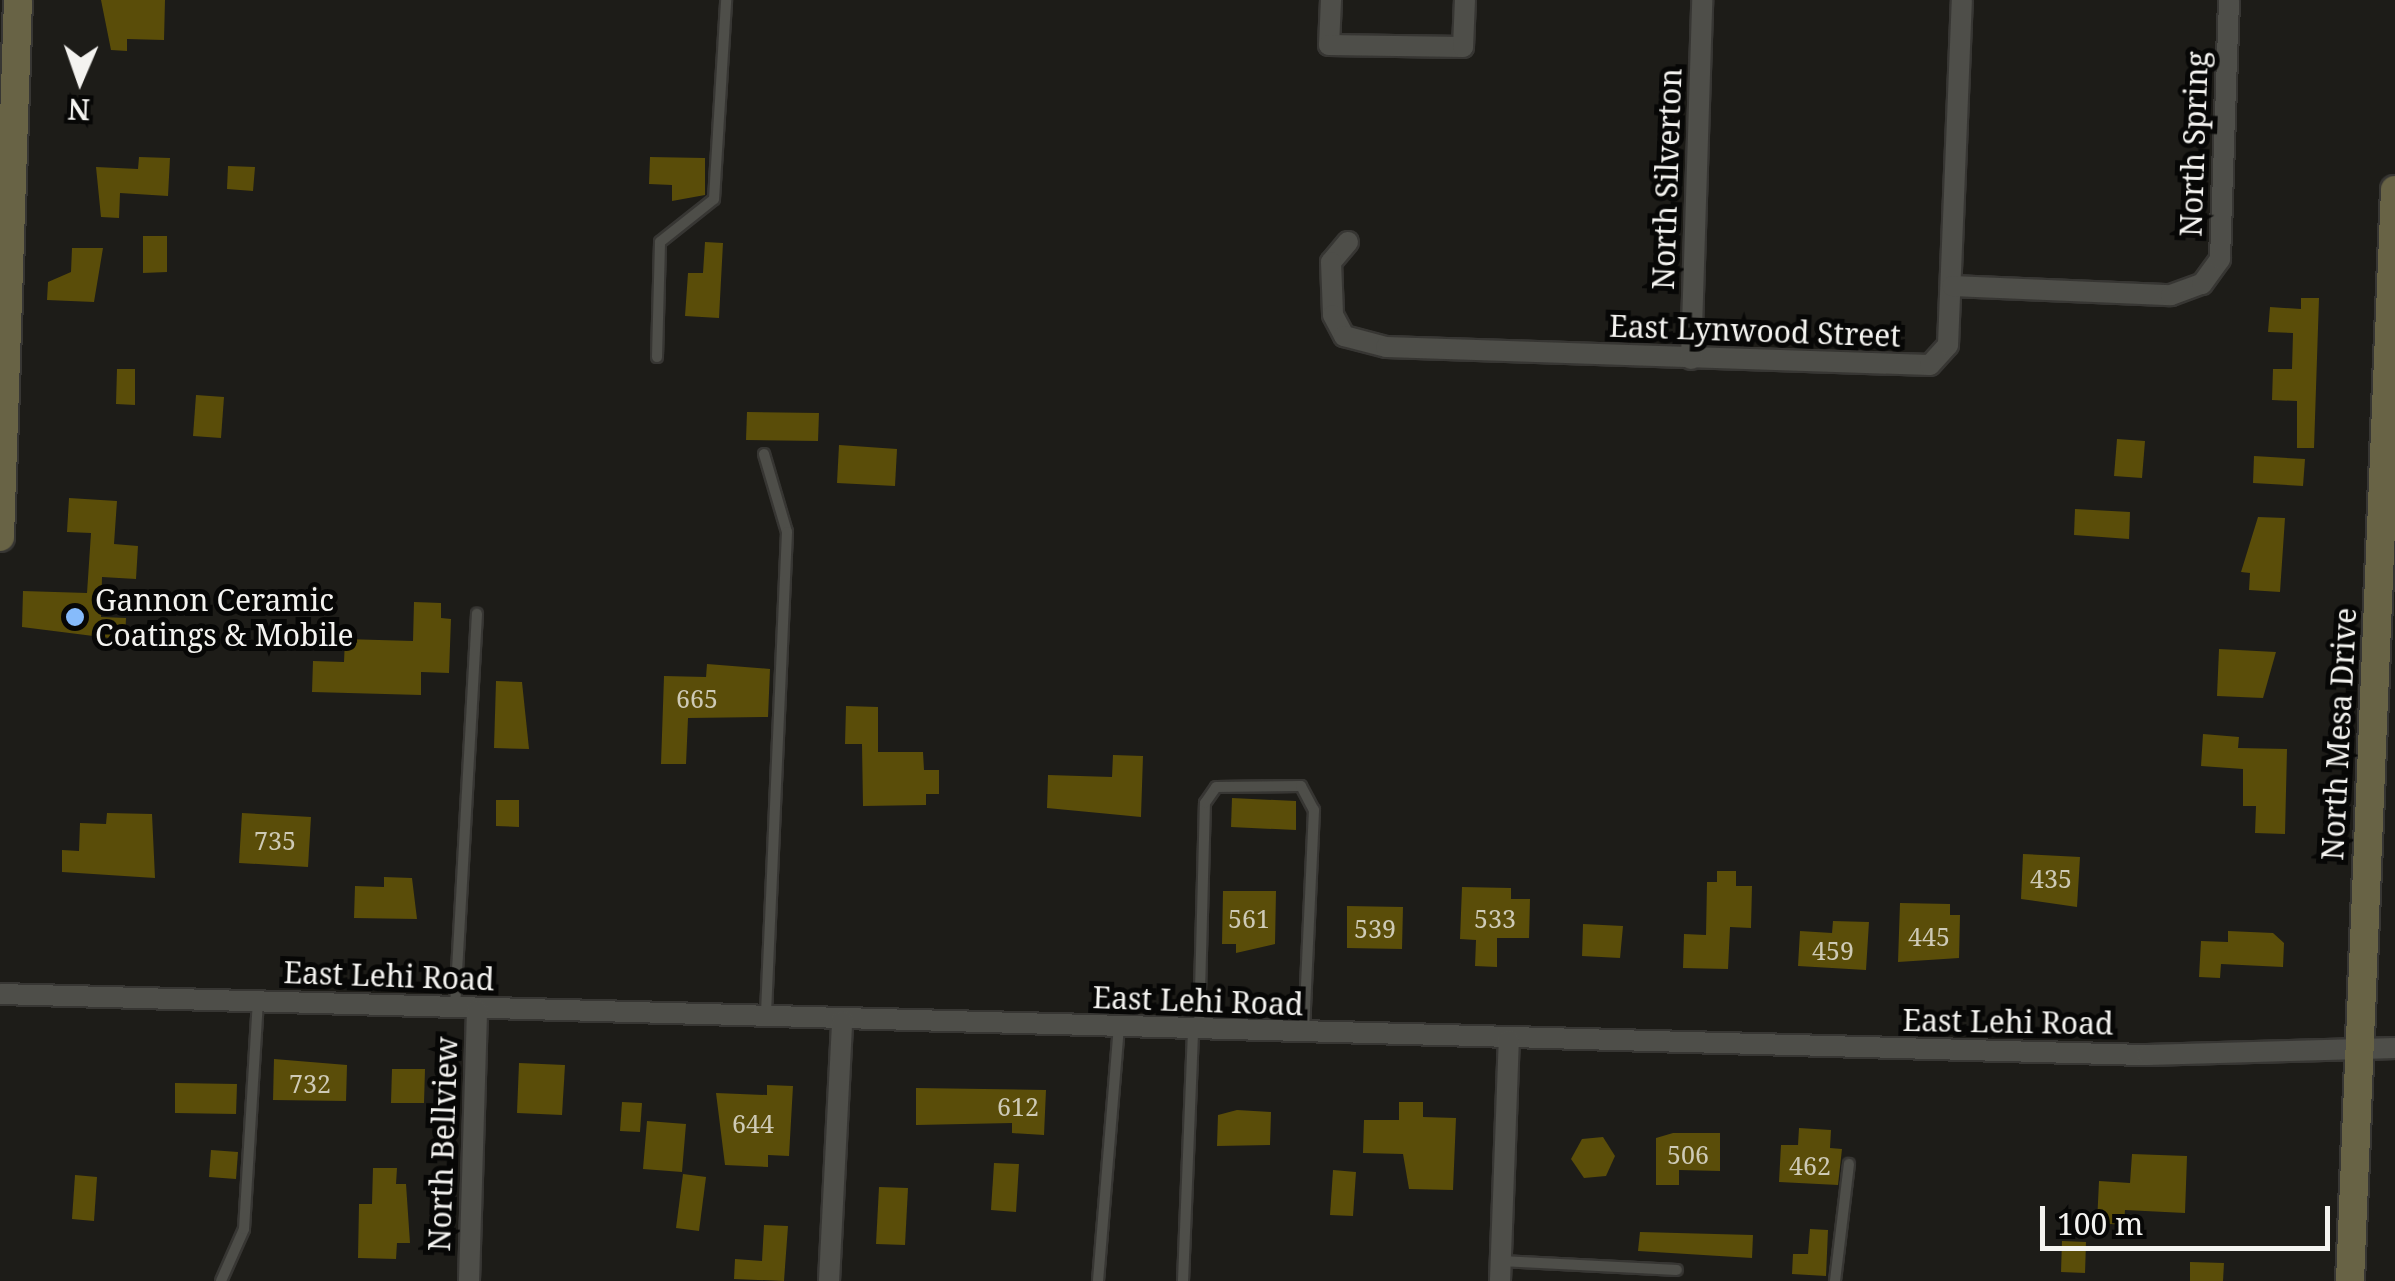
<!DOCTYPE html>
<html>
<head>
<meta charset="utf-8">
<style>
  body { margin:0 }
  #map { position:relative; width:2395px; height:1281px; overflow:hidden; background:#1d1c18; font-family:"Noto Serif",serif }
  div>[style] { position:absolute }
  .building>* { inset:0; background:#5a4d09 }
  .roads { filter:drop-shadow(2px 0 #373633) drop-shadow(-2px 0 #373633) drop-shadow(0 2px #373633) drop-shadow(0 -2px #373633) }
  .lane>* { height:10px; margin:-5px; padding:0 5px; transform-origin:5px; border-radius:5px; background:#4e4e49 }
  .street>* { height:20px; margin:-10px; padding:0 10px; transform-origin:10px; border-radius:10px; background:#4e4e49 }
  .secondary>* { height:28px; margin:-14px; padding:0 14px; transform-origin:14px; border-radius:14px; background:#686345 }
  .dots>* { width:28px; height:28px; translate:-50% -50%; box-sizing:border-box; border:5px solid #070706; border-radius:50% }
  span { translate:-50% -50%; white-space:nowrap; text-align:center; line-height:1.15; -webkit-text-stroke:10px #070706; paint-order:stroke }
  .number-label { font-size:25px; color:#cecab6 }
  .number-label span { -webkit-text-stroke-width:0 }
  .street-label { font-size:30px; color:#f4f3f0 }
  .poi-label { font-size:30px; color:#f4f3f0 }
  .left { translate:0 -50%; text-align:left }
  .north { position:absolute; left:30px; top:30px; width:100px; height:100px; -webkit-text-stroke:8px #070706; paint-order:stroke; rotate:182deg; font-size:28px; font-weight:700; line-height:40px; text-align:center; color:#f4f3f0 }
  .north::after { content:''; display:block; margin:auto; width:35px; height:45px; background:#f4f3f0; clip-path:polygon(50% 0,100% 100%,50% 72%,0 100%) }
  .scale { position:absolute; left:2040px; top:1206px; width:290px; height:45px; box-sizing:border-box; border:5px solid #f4f3f0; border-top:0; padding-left:12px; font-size:30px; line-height:35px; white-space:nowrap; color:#f4f3f0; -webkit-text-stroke:8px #070706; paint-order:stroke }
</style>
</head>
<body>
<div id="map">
  <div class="building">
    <div style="clip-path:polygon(101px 0,165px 0,164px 40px,127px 39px,127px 51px,111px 50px)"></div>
    <div style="clip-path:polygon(139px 157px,170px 158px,168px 196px,120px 193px,119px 218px,101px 217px,96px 167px,138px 169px)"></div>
    <div style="clip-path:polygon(650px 157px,705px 158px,705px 195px,672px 201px,672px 185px,649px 184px)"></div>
    <div style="clip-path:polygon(228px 166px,255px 167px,253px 191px,227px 189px)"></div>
    <div style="clip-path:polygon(143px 236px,167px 236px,167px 272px,143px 273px)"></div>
    <div style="clip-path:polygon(705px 242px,723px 243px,719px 318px,685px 316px,688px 273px,703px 273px)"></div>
    <div style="clip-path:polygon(72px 248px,103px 248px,94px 302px,47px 300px,48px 282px,71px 272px)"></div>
    <div style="clip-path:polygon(2301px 298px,2319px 298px,2314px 448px,2297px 448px,2297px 401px,2272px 400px,2273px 369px,2292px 369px,2293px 333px,2268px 332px,2270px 307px,2301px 309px)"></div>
    <div style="clip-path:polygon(117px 369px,135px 369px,135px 405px,116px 404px)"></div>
    <div style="clip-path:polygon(196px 395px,224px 397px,221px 438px,193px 436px)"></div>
    <div style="clip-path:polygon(747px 412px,819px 413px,818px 441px,746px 440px)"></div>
    <div style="clip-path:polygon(2117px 439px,2145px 441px,2142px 478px,2114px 476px)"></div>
    <div style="clip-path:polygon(839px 445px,897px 449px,895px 486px,837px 483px)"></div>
    <div style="clip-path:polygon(2254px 456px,2305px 459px,2303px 486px,2253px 483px)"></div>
    <div style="clip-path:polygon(69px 498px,117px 501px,114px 544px,138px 546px,136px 579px,102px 577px,101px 617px,126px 618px,125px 640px,22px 627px,23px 591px,87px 593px,91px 533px,67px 532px)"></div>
    <div style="clip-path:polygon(2075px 509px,2130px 512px,2129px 539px,2074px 535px)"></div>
    <div style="clip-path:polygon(2258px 517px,2285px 518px,2280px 592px,2249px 590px,2250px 573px,2241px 572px)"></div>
    <div style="clip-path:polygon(414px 602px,441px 603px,441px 618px,451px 619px,449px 673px,421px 672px,421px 695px,312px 692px,313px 661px,344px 662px,345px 639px,413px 641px)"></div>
    <div style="clip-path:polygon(2219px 649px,2276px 652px,2263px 698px,2217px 696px)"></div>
    <div style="clip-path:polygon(707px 664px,770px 669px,768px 717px,688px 718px,686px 764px,661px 764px,664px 676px,706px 677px)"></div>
    <div style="clip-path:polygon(496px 681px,522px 682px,529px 749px,494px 748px)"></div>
    <div style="clip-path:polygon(846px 706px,878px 707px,878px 752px,923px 752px,924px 770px,939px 770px,939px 794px,926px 794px,926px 805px,863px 806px,862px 744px,845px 744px)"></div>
    <div style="clip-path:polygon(2203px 734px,2239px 737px,2238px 748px,2287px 749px,2285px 834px,2255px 833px,2256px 806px,2243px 806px,2243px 769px,2201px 766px)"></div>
    <div style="clip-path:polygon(1113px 755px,1143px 756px,1141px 817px,1047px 808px,1048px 775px,1112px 777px)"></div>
    <div style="clip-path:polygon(1232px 798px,1296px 801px,1296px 830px,1231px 827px)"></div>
    <div style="clip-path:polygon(496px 800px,519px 800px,519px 827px,496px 826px)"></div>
    <div style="clip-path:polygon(107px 813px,152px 814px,155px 878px,62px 872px,62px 850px,79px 851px,80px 823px,106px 824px)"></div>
    <div style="clip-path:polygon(242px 813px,311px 817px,308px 867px,239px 863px)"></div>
    <div style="clip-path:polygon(2023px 854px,2080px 857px,2077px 907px,2021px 899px)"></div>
    <div style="clip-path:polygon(1717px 871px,1736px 871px,1736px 886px,1752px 886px,1751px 928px,1730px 927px,1728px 969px,1683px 968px,1684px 934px,1706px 935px,1707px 882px,1717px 882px)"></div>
    <div style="clip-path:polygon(384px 877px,412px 878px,417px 919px,354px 918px,355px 886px,384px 887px)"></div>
    <div style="clip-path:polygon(1462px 887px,1511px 888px,1511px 899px,1530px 899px,1529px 938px,1497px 938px,1497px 967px,1475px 966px,1476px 940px,1460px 939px)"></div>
    <div style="clip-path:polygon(1223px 891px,1276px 891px,1275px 944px,1236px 953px,1236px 944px,1222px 944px)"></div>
    <div style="clip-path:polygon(1900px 903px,1950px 904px,1950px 915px,1960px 915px,1959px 958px,1898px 962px)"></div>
    <div style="clip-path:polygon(1347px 906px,1403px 907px,1402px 949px,1347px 948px)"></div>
    <div style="clip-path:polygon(1833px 921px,1869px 922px,1866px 970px,1798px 966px,1800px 931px,1832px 933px)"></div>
    <div style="clip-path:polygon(1583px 924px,1623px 926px,1620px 958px,1582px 956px)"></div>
    <div style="clip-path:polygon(2228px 931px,2273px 933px,2284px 943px,2283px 967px,2221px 964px,2220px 978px,2199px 977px,2201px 941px,2228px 942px)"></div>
    <div style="clip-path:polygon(274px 1059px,347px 1065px,346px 1101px,273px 1100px)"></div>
    <div style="clip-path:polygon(519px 1063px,565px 1065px,562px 1115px,517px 1113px)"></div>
    <div style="clip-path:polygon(392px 1069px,425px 1069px,424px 1103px,391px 1103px)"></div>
    <div style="clip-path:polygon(175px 1083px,237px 1084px,236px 1114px,175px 1113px)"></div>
    <div style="clip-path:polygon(767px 1085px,793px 1086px,789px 1156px,768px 1155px,768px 1167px,725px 1165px,716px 1093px,767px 1095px)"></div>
    <div style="clip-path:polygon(916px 1088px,1046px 1090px,1044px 1135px,1012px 1133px,1012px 1123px,916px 1125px)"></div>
    <div style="clip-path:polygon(622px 1102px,642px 1103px,640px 1132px,620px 1131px)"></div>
    <div style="clip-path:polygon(1399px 1102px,1423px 1102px,1423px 1117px,1456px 1118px,1453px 1190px,1409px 1189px,1403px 1154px,1363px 1153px,1364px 1120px,1399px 1120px)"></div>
    <div style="clip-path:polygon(1237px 1110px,1271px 1112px,1270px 1145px,1217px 1146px,1218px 1115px)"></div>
    <div style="clip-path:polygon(647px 1121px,686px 1124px,682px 1172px,643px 1169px)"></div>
    <div style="clip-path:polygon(1799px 1128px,1831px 1130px,1830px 1148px,1842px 1149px,1838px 1185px,1779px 1182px,1781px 1145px,1798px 1145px)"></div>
    <div style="clip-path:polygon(1673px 1133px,1720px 1133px,1720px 1171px,1679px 1170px,1679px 1185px,1656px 1185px,1656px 1138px)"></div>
    <div style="clip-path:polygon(1603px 1137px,1615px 1156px,1606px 1176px,1584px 1178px,1571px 1159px,1582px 1139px)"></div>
    <div style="clip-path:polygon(211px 1150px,238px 1152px,236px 1179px,209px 1177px)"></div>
    <div style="clip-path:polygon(2132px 1154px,2187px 1156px,2185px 1213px,2125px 1210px,2124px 1225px,2097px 1223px,2099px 1181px,2130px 1183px)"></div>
    <div style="clip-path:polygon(994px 1163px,1019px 1164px,1016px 1212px,991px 1210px)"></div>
    <div style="clip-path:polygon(373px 1168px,397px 1168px,396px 1184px,406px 1184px,410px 1243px,397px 1243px,396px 1259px,358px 1258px,359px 1204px,372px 1204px)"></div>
    <div style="clip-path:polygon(1333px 1170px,1356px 1172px,1353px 1216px,1330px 1215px)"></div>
    <div style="clip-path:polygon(683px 1174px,706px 1177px,699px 1231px,676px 1228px)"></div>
    <div style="clip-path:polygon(75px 1175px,97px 1177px,94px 1221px,72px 1219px)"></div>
    <div style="clip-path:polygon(879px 1187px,908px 1188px,905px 1245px,876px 1244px)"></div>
    <div style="clip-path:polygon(764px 1225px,788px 1226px,784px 1281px,734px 1279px,735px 1259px,762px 1261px)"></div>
    <div style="clip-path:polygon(1810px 1229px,1828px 1230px,1826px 1276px,1792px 1274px,1793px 1254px,1808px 1254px)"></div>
    <div style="clip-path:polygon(1640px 1232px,1753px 1235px,1752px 1258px,1638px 1251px)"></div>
    <div style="clip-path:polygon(2062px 1241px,2086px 1242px,2085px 1273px,2061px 1272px)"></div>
    <div style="clip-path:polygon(2190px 1262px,2224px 1263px,2223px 1281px,2190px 1281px)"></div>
  </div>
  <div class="roads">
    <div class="lane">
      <div style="left:657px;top:357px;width:115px;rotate:-88.5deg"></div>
      <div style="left:660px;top:242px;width:69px;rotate:-38.5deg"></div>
      <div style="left:714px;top:199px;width:199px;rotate:-86.5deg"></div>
      <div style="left:764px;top:454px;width:81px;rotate:73.6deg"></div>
      <div style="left:787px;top:532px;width:486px;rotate:92.5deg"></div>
      <div style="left:455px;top:1007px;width:394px;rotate:-86.8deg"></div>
      <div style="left:1199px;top:1030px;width:227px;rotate:-88.5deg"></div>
      <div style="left:1205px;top:803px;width:19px;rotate:-55deg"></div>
      <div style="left:1216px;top:787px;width:85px;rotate:-0.7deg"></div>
      <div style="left:1301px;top:786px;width:27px;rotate:62deg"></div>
      <div style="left:1314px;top:810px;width:223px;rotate:92.6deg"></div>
      <div style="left:1501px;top:1261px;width:176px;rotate:2.9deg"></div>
      <div style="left:221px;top:1281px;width:57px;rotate:-66.1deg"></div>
      <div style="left:244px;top:1229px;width:227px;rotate:-86.5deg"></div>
      <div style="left:1098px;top:1281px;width:254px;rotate:-85.3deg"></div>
      <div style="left:1183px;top:1281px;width:250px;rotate:-87.7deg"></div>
      <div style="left:1835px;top:1281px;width:118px;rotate:-83.2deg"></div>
    </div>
    <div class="street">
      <div style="left:1331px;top:0;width:45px;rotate:92.5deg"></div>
      <div style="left:1329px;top:45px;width:134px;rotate:0.9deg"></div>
      <div style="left:1463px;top:47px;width:47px;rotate:-87.6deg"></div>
      <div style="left:1348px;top:242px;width:26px;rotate:130deg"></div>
      <div style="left:1331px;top:262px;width:53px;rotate:87.8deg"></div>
      <div style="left:1333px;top:315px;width:24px;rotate:62deg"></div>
      <div style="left:1344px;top:336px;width:43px;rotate:14.7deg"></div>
      <div style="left:1386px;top:347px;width:544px;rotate:1.9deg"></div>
      <div style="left:1930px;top:365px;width:27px;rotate:-48deg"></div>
      <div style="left:1948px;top:345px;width:345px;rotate:-87.7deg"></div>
      <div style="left:1952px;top:286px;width:219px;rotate:2.4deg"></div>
      <div style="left:2171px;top:295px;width:33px;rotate:-20deg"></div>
      <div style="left:2202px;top:284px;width:31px;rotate:-54deg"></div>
      <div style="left:2220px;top:259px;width:259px;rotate:-88deg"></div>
      <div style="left:1691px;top:359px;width:359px;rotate:-88.2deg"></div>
      <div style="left:0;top:994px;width:2149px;rotate:1.63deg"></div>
      <div style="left:2148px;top:1055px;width:247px;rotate:-1.6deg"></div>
      <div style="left:469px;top:1281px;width:271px;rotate:-88.3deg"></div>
      <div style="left:829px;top:1281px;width:260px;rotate:-87.1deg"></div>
      <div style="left:1500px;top:1281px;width:241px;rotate:-87.9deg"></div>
    </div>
    <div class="secondary">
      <div style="left:0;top:537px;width:537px;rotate:-88.08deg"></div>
      <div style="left:2350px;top:1281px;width:1092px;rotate:-87.64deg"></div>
    </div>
  </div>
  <div class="dots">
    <div style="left:75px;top:617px;background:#86bbfb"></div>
  </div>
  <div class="number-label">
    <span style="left:697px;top:698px">665</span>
    <span style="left:275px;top:840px">735</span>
    <span style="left:2051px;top:878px">435</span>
    <span style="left:1249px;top:918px">561</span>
    <span style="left:1495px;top:918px">533</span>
    <span style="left:1375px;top:928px">539</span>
    <span style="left:1929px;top:936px">445</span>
    <span style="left:1833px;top:950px">459</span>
    <span style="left:310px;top:1083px">732</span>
    <span style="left:1018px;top:1106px">612</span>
    <span style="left:753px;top:1123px">644</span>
    <span style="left:1688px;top:1154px">506</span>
    <span style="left:1810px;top:1165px">462</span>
  </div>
  <div class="street-label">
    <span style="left:2194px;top:144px;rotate:-88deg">North Spring</span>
    <span style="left:1667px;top:179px;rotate:-88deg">North Silverton</span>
    <span style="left:1755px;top:331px;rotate:2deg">East Lynwood Street</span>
    <span style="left:2339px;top:734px;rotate:-87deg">North Mesa Drive</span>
    <span style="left:389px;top:976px;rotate:2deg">East Lehi Road</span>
    <span style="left:1198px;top:1001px;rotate:2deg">East Lehi Road</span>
    <span style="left:2008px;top:1022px;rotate:1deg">East Lehi Road</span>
    <span style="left:443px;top:1144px;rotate:-88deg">North Bellview</span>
  </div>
  <div class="poi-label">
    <span class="left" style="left:95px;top:617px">Gannon Ceramic<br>Coatings &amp; Mobile</span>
  </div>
  <div class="north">N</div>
  <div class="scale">100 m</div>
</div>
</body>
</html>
